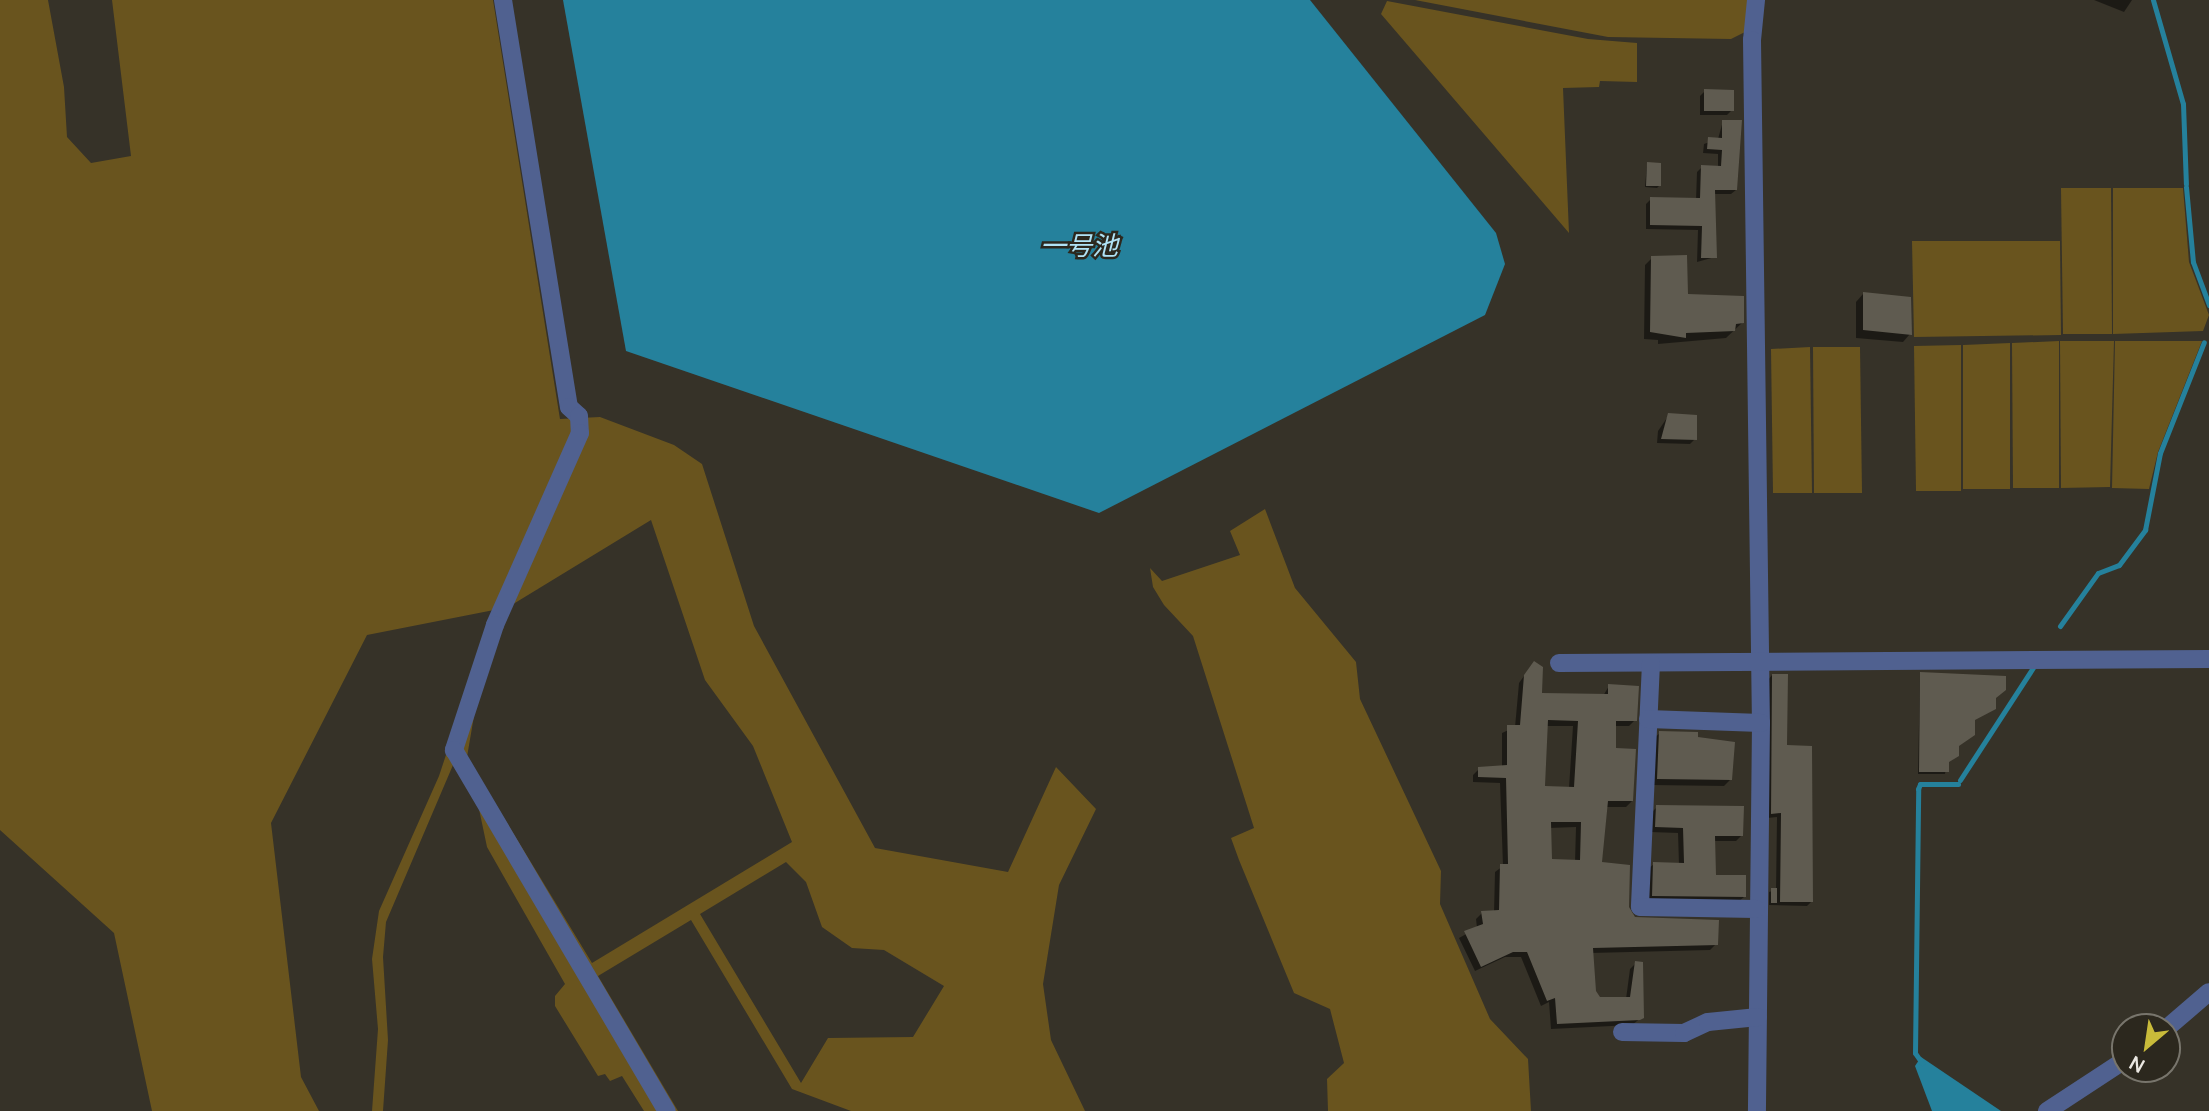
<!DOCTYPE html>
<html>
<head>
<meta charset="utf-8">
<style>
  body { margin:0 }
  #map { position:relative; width:2209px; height:1111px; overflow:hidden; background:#363228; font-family:Manrope,"Noto Sans JP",sans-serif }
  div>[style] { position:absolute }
  .green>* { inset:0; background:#69541e }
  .water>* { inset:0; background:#25819c }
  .shadow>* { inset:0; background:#0007 }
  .stream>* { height:5px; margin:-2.5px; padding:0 2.5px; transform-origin:2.5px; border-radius:2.5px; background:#25819c }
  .building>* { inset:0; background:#5f5b50 }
  .minor>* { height:18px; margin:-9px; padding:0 9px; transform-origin:9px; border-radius:9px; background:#506190 }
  span { translate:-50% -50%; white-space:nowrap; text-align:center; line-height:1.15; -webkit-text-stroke:5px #2c281e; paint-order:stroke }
  .water-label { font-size:26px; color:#b0e3f6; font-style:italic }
  .north { position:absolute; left:2111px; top:1013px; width:70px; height:70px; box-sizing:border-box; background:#2c281e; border:2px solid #78756c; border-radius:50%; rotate:209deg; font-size:19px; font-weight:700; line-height:28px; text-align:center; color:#ebe8e2 }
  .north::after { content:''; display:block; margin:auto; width:24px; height:32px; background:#c9bb3a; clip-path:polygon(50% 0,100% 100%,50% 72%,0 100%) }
</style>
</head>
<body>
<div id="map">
  <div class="green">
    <div style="clip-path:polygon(evenodd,0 0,48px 0,64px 87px,67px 137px,91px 163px,131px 156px,112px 0,493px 0,560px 419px,600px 417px,674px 445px,702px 464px,754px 626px,875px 848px,1008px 872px,1056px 767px,1096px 809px,1059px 885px,1043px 984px,1051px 1040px,1085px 1111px,851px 1111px,792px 1089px,691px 920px,598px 976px,678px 1111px,644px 1111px,622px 1076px,610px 1081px,605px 1074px,598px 1076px,555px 1006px,555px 996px,565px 984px,487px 847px,479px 809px,453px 765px,386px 922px,383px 957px,388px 1040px,383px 1111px,372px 1111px,378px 1029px,372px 959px,379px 911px,439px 776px,494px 610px,367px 635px,271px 823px,301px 1077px,319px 1111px,152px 1111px,114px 933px,0 830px,0 0,651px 520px,705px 680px,753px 746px,792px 842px,592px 963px,467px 757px,480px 681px,510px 606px,651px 520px,0 0,786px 862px,806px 882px,822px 927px,852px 948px,884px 950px,944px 986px,913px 1037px,828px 1038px,801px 1083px,700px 914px,786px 862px)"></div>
    <div style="clip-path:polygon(1415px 0,1749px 0,1747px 31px,1731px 39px,1608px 37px)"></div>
    <div style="clip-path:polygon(1387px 1px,1588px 39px,1637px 43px,1637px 82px,1600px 81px,1599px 87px,1563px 88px,1569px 233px,1381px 14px)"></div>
    <div style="clip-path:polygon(2061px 188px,2111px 188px,2112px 334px,2063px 334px)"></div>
    <div style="clip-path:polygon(2113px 188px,2183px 188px,2189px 262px,2209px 315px,2203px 331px,2113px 334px)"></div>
    <div style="clip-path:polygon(1912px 241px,2060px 241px,2061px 335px,1914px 337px)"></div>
    <div style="clip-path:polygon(2059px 341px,2059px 488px,2013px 488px,2012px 343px)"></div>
    <div style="clip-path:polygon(2060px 341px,2114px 341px,2110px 487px,2061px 488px)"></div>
    <div style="clip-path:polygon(2115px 341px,2202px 341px,2158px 452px,2149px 489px,2112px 488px)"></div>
    <div style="clip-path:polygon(2010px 343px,2010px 489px,1963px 489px,1963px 345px)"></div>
    <div style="clip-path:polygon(1961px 345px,1961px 491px,1916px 491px,1914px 346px)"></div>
    <div style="clip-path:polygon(1810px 347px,1812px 493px,1773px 493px,1771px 349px)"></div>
    <div style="clip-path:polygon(1813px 347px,1860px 347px,1862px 493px,1814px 493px)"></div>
    <div style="clip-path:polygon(1265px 509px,1295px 588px,1356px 662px,1360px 699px,1441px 871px,1440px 904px,1490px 1019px,1528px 1059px,1531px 1111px,1328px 1111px,1327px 1079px,1344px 1063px,1330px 1009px,1294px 993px,1239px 860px,1231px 838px,1254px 828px,1193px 636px,1164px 605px,1153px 587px,1150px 568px,1162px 581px,1240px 555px,1230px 531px)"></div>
  </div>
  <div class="water">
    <div style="clip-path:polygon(563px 0,1310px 0,1496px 233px,1505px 264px,1485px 315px,1099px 513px,626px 351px)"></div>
    <div style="clip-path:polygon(1921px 1057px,2001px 1111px,1932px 1111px,1915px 1066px)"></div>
  </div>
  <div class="shadow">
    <div style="clip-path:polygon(2094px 0,2132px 0,2124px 12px)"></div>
    <div style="clip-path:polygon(1705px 91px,1732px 110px,1727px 115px,1700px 115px,1700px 96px)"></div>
    <div style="clip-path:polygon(1723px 121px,1736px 190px,1731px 194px,1713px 194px,1715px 257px,1697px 262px,1698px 230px,1646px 229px,1646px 204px,1651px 199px,1696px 200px,1697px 172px,1702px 167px,1718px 168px,1718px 154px,1703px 153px,1704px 144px,1718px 139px)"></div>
    <div style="clip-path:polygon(1647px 164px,1659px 186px,1657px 188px,1645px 187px)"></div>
    <div style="clip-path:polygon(1652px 258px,1686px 296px,1743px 322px,1726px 338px,1658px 344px,1658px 340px,1644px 339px,1645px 265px)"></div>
    <div style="clip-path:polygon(1863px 294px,1910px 334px,1903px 342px,1856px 338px,1856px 302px)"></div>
    <div style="clip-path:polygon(1669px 415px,1695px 439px,1690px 444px,1657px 443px,1658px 431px)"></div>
    <div style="clip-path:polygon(evenodd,1529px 669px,1540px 695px,1603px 696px,1609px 686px,1635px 720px,1629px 726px,1614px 726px,1614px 750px,1632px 801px,1626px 807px,1605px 807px,1600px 863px,1634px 919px,1716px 944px,1710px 950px,1591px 953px,1594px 992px,1599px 999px,1626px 999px,1630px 969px,1636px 963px,1642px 1017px,1632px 1025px,1551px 1029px,1549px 1002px,1541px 1006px,1521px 957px,1505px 957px,1475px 971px,1459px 938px,1477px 928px,1476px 919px,1482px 913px,1494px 912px,1495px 872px,1503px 866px,1500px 783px,1473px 782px,1473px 775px,1479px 769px,1502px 767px,1502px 733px,1515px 727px,1519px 683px,1529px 669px,1546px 726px,1573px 726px,1569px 788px,1543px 788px,1546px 726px,1529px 669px,1576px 827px,1575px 862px,1550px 861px,1549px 828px,1576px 827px)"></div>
    <div style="clip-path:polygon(1920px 674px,1973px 720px,1947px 762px,1945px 774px,1918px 774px)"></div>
    <div style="clip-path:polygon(1772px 675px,1812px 901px,1807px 906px,1769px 905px,1769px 892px,1776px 890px,1777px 817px,1767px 818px,1768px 680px)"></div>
    <div style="clip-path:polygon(1660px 733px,1697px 739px,1731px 779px,1724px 786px,1651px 785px,1653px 739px)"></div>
    <div style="clip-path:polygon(1657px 807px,1742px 835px,1736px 841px,1714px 841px,1714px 877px,1744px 897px,1738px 902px,1647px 901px,1648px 869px,1654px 864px,1679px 865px,1678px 833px,1650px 832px,1651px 813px)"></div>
  </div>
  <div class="stream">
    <div style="left:2153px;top:0;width:108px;rotate:73.9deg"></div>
    <div style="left:2183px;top:104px;width:80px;rotate:87.9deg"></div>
    <div style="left:2186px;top:187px;width:75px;rotate:84.7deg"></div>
    <div style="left:2193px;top:262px;width:46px;rotate:69.6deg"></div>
    <div style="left:2060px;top:626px;width:65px;rotate:-54.4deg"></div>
    <div style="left:2098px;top:573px;width:22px;rotate:-21deg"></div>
    <div style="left:2119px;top:565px;width:44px;rotate:-53.4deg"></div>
    <div style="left:2145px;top:530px;width:78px;rotate:-79deg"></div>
    <div style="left:2160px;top:453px;width:119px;rotate:-68.4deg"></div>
    <div style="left:1960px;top:780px;width:136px;rotate:-57deg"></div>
    <div style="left:1922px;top:1063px;width:12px;rotate:-125deg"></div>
    <div style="left:1915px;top:1053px;width:264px;rotate:-89.3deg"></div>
    <div style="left:1918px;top:789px;width:5px;rotate:-68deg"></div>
    <div style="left:1920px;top:784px;width:38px"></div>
  </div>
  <div class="building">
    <div style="clip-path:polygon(1704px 89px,1734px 90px,1734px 111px,1704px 111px)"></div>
    <div style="clip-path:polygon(1722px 120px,1742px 120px,1737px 190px,1715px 190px,1717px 258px,1701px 258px,1702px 226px,1650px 225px,1650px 197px,1700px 198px,1701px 165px,1721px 166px,1722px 150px,1707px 149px,1708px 137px,1722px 138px)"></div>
    <div style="clip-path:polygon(1647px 162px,1661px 163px,1661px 186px,1646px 186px)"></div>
    <div style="clip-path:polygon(1687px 255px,1688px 294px,1744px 296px,1744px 323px,1736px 324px,1735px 331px,1686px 333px,1686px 338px,1650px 332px,1651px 256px)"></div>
    <div style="clip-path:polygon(1863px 292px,1911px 297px,1912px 335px,1863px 330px)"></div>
    <div style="clip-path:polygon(1668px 413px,1697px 415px,1697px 440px,1661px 439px)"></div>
    <div style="clip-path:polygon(evenodd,1534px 661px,1543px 667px,1542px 693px,1608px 694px,1608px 684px,1639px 686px,1637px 721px,1616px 721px,1616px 748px,1636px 749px,1633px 801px,1608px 801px,1602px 862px,1630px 865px,1629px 907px,1635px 917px,1719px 920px,1718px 945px,1593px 948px,1596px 991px,1600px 997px,1630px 997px,1635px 961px,1643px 962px,1644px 1018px,1640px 1020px,1557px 1024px,1555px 998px,1547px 1001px,1527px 952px,1513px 952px,1481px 967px,1464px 931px,1483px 924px,1481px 911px,1499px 910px,1500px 864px,1508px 864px,1506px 778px,1478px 777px,1478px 767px,1507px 765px,1507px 725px,1520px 725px,1524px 675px,1534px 661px,1548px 720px,1578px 721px,1574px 787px,1545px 786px,1548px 720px,1534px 661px,1551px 822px,1581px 822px,1580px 860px,1552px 859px,1551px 822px)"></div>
    <div style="clip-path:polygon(1920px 672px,2006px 676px,2006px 690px,1996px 698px,1996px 709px,1975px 720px,1975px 735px,1959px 746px,1959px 756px,1949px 762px,1949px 772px,1919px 772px)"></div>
    <div style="clip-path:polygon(1772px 674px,1788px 674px,1787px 745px,1812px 746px,1813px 902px,1780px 902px,1781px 813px,1771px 814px)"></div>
    <div style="clip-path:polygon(1659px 731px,1698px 732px,1698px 737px,1735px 742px,1732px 780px,1657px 779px)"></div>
    <div style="clip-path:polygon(1656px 805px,1744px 806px,1743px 836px,1715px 836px,1716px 875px,1746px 875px,1746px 897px,1652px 896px,1653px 862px,1684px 863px,1683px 828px,1655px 827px)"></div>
    <div style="clip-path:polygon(1771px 888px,1777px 888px,1777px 903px,1771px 903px)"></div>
  </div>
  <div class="minor">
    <div style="left:503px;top:0;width:412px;rotate:80.8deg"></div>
    <div style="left:569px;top:407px;width:13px;rotate:42deg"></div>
    <div style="left:579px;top:416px;width:17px;rotate:87deg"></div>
    <div style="left:580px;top:433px;width:210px;rotate:113.9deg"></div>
    <div style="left:495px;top:625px;width:132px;rotate:108.2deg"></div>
    <div style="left:454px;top:750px;width:419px;rotate:59.5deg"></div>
    <div style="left:1756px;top:0;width:40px;rotate:95.7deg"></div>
    <div style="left:1752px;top:40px;width:683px;rotate:89.25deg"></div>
    <div style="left:1761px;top:723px;width:388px;rotate:90.6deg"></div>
    <div style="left:1559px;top:663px;width:650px;rotate:-0.35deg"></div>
    <div style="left:1651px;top:663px;width:244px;rotate:92.6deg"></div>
    <div style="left:1640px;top:907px;width:116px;rotate:1deg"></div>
    <div style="left:1648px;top:719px;width:113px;rotate:2deg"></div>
    <div style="left:2167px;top:1028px;width:55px;rotate:-40.6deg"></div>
    <div style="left:1622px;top:1032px;width:62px;rotate:0.9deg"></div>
    <div style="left:1684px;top:1033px;width:26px;rotate:-25deg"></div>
    <div style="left:1708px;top:1022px;width:50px;rotate:-5.7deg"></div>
    <div style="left:2047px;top:1111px;width:93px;rotate:-33.2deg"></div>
  </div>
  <div class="water-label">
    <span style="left:1079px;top:246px">一号池</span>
  </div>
  <div class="north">N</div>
</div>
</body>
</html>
